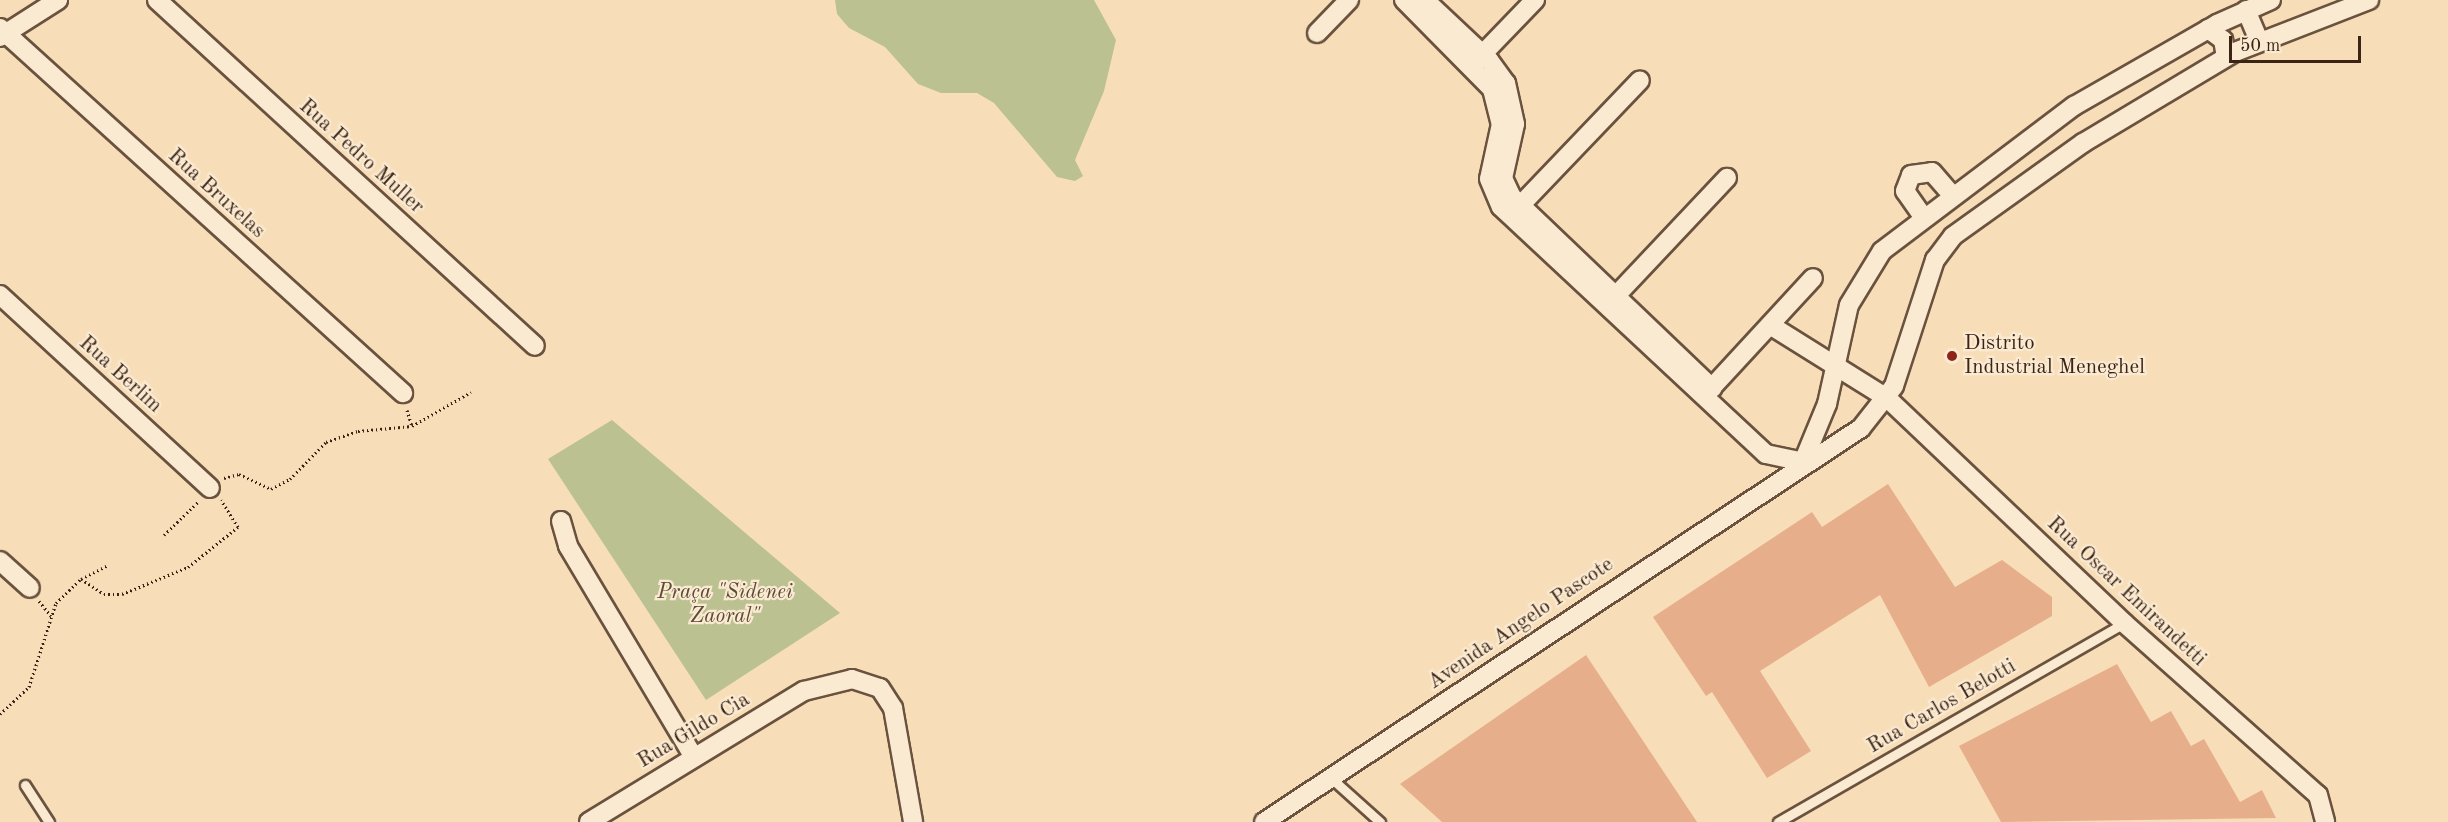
<!DOCTYPE html>
<html>
<head>
<meta charset="utf-8">
<style>
  body { margin:0 }
  #map { position:relative; width:2448px; height:822px; overflow:hidden; background:#f7deb9; font-family:"Old Standard TT",serif }
  div>[style] { position:absolute }
  .green>* { inset:0; background:#bbc190 }
  .building>* { inset:0; background:#e7ae8b }
  .path>* { height:3px; margin-top:-1.5px; transform-origin:0; background:repeating-linear-gradient(90deg,#3b2315 0 1.5px,transparent 0 4.5px) }
  .roads { filter:drop-shadow(2px 0 #6a523e) drop-shadow(-2px 0 #6a523e) drop-shadow(0 2px #6a523e) drop-shadow(0 -2px #6a523e) }
  .service>* { height:9px; margin:-4.5px; padding:0 4.5px; transform-origin:4.5px; border-radius:4.5px; background:#faead2 }
  .minor>* { height:18px; margin:-9px; padding:0 9px; transform-origin:9px; border-radius:9px; background:#faead2 }
  .dots>* { width:16px; height:16px; translate:-50% -50%; box-sizing:border-box; border:3px solid #faead2; border-radius:50% }
  span { translate:-50% -50%; white-space:nowrap; text-align:center; line-height:1.15; -webkit-text-stroke:4.5px #faead2; paint-order:stroke }
  .street-label { font-size:21px; color:#3b2315 }
  .poi-label { font-size:21px; color:#3b2315 }
  .left { translate:0 -50%; text-align:left }
  .park-label { font-size:21px; color:#5b4a34; font-style:italic }
  .scale { position:absolute; left:2229px; top:36px; width:132px; height:27px; box-sizing:border-box; border:3px solid #3b2315; border-top:0; padding-left:8px; font-size:18px; line-height:21px; white-space:nowrap; color:#3b2315; -webkit-text-stroke:4px #faead2; paint-order:stroke }
</style>
</head>
<body>
<div id="map">
  <div class="green">
    <div style="clip-path:polygon(835px 0,1094px 0,1116px 40px,1104px 91px,1075px 160px,1083px 176px,1075px 181px,1057px 177px,994px 103px,977px 93px,941px 93px,918px 84px,885px 47px,849px 28px,837px 14px)"></div>
    <div style="clip-path:polygon(612px 420px,840px 613px,706px 700px,548px 459px)"></div>
  </div>
  <div class="building">
    <div style="clip-path:polygon(1888px 484px,1955px 587px,2002px 560px,2052px 597px,2052px 616px,1929px 687px,1880px 595px,1760px 671px,1811px 751px,1767px 778px,1712px 692px,1706px 696px,1653px 617px,1812px 512px,1822px 527px)"></div>
    <div style="clip-path:polygon(1586px 655px,1697px 822px,1442px 822px,1400px 784px)"></div>
    <div style="clip-path:polygon(2117px 664px,2151px 722px,2171px 711px,2191px 746px,2204px 739px,2240px 802px,2262px 790px,2276px 818px,2001px 822px,1959px 746px)"></div>
  </div>
  <div class="path">
    <div style="left:407px;top:410px;width:17px;rotate:73deg"></div>
    <div style="left:224px;top:478px;width:16px;rotate:-15deg"></div>
    <div style="left:239px;top:474px;width:35px;rotate:25deg"></div>
    <div style="left:271px;top:489px;width:21px;rotate:-28deg"></div>
    <div style="left:290px;top:479px;width:52px;rotate:-45.8deg"></div>
    <div style="left:326px;top:442px;width:34px;rotate:-19deg"></div>
    <div style="left:358px;top:431px;width:54px;rotate:-5.3deg"></div>
    <div style="left:412px;top:426px;width:68px;rotate:-30deg"></div>
    <div style="left:164px;top:535px;width:49px;rotate:-44.2deg"></div>
    <div style="left:81px;top:579px;width:27px;rotate:33deg"></div>
    <div style="left:104px;top:594px;width:18px"></div>
    <div style="left:122px;top:594px;width:71px;rotate:-22.2deg"></div>
    <div style="left:188px;top:567px;width:64px;rotate:-38.7deg"></div>
    <div style="left:238px;top:527px;width:32px;rotate:-122deg"></div>
    <div style="left:39px;top:601px;width:19px;rotate:51deg"></div>
    <div style="left:0;top:714px;width:40px;rotate:-43deg"></div>
    <div style="left:29px;top:687px;width:88px;rotate:-72.2deg"></div>
    <div style="left:56px;top:603px;width:35px;rotate:-44deg"></div>
    <div style="left:81px;top:579px;width:30px;rotate:-27deg"></div>
  </div>
  <div class="roads">
    <div class="service">
      <div style="left:1331px;top:778px;width:66px;rotate:41.9deg"></div>
      <div style="left:25px;top:785px;width:44px;rotate:57deg"></div>
      <div style="left:1778px;top:822px;width:399px;rotate:-29.9deg"></div>
    </div>
    <div class="minor">
      <div style="left:157px;top:0;width:512px;rotate:42.47deg"></div>
      <div style="left:1404px;top:0;width:125px;rotate:45.3deg"></div>
      <div style="left:1492px;top:89px;width:36px;rotate:76deg"></div>
      <div style="left:1501px;top:124px;width:56px;rotate:102.3deg"></div>
      <div style="left:1489px;top:179px;width:30px;rotate:67deg"></div>
      <div style="left:1501px;top:207px;width:362px;rotate:43deg"></div>
      <div style="left:1766px;top:454px;width:38px;rotate:12deg"></div>
      <div style="left:1425px;top:0;width:88px;rotate:43.2deg"></div>
      <div style="left:1489px;top:60px;width:29px;rotate:54deg"></div>
      <div style="left:1506px;top:83px;width:42px;rotate:77.6deg"></div>
      <div style="left:1515px;top:124px;width:55px;rotate:102.5deg"></div>
      <div style="left:1503px;top:178px;width:21px;rotate:65deg"></div>
      <div style="left:1512px;top:197px;width:277px;rotate:43.7deg"></div>
      <div style="left:2246px;top:10px;width:34px;rotate:67deg"></div>
      <div style="left:0;top:28px;width:544px;rotate:42.17deg"></div>
      <div style="left:2208px;top:29px;width:19px;rotate:36deg"></div>
      <div style="left:2223px;top:40px;width:17px;rotate:80deg"></div>
      <div style="left:1317px;top:33px;width:46px;rotate:-45.9deg"></div>
      <div style="left:0;top:37px;width:69px;rotate:-32.5deg"></div>
      <div style="left:1476px;top:61px;width:85px;rotate:-46deg"></div>
      <div style="left:1514px;top:212px;width:182px;rotate:-46.3deg"></div>
      <div style="left:1924px;top:218px;width:33px;rotate:-125deg"></div>
      <div style="left:1905px;top:191px;width:17px;rotate:-69deg"></div>
      <div style="left:1911px;top:175px;width:21px;rotate:-8deg"></div>
      <div style="left:1932px;top:172px;width:32px;rotate:49deg"></div>
      <div style="left:0;top:295px;width:285px;rotate:42.6deg"></div>
      <div style="left:1609px;top:303px;width:172px;rotate:-46.7deg"></div>
      <div style="left:1770px;top:325px;width:138px;rotate:32deg"></div>
      <div style="left:1887px;top:398px;width:327px;rotate:43.5deg"></div>
      <div style="left:2124px;top:623px;width:259px;rotate:41.6deg"></div>
      <div style="left:2318px;top:795px;width:28px;rotate:75deg"></div>
      <div style="left:1705px;top:395px;width:159px;rotate:-47.3deg"></div>
      <div style="left:1803px;top:462px;width:63px;rotate:-67.5deg"></div>
      <div style="left:1827px;top:404px;width:101px;rotate:-77.5deg"></div>
      <div style="left:1849px;top:305px;width:63px;rotate:-58.6deg"></div>
      <div style="left:1882px;top:251px;width:241px;rotate:-37.1deg"></div>
      <div style="left:2074px;top:106px;width:165px;rotate:-29.8deg"></div>
      <div style="left:2217px;top:24px;width:59px;rotate:-24deg"></div>
      <div style="left:561px;top:521px;width:26px;rotate:74deg"></div>
      <div style="left:568px;top:546px;width:244px;rotate:59.2deg"></div>
      <div style="left:0;top:561px;width:40px;rotate:42deg"></div>
      <div style="left:589px;top:822px;width:252px;rotate:-31.4deg"></div>
      <div style="left:804px;top:691px;width:49px;rotate:-14deg"></div>
      <div style="left:852px;top:679px;width:29px;rotate:18deg"></div>
      <div style="left:880px;top:688px;width:24px;rotate:57deg"></div>
      <div style="left:893px;top:708px;width:116px;rotate:80deg"></div>
      <div style="left:1264px;top:822px;width:715px;rotate:-33.42deg"></div>
      <div style="left:1861px;top:428px;width:53px;rotate:-51.8deg"></div>
      <div style="left:1894px;top:386px;width:133px;rotate:-72deg"></div>
      <div style="left:1935px;top:260px;width:30px;rotate:-53deg"></div>
      <div style="left:1953px;top:236px;width:160px;rotate:-35.6deg"></div>
      <div style="left:2083px;top:143px;width:177px;rotate:-30.9deg"></div>
      <div style="left:2235px;top:52px;width:144px;rotate:-21.2deg"></div>
    </div>
  </div>
  <div class="dots">
    <div style="left:1952px;top:356px;background:#8f2418"></div>
  </div>
  <div class="street-label">
    <span style="left:361px;top:157px;rotate:42deg">Rua Pedro Muller</span>
    <span style="left:216px;top:194px;rotate:42deg">Rua Bruxelas</span>
    <span style="left:120px;top:375px;rotate:42deg">Rua Berlim</span>
    <span style="left:2126px;top:592px;rotate:43deg">Rua Oscar Emirandetti</span>
    <span style="left:1521px;top:624px;rotate:-34deg">Avenida Angelo Pascote</span>
    <span style="left:1942px;top:707px;rotate:-30deg">Rua Carlos Belotti</span>
    <span style="left:694px;top:731px;rotate:-31deg">Rua Gildo Cia</span>
  </div>
  <div class="poi-label">
    <span class="left" style="left:1964px;top:356px">Distrito<br>Industrial Meneghel</span>
  </div>
  <div class="park-label">
    <span style="left:725px;top:605px">Praça "Sidenei<br>Zaoral"</span>
  </div>
  <div class="scale">50 m</div>
</div>
</body>
</html>
